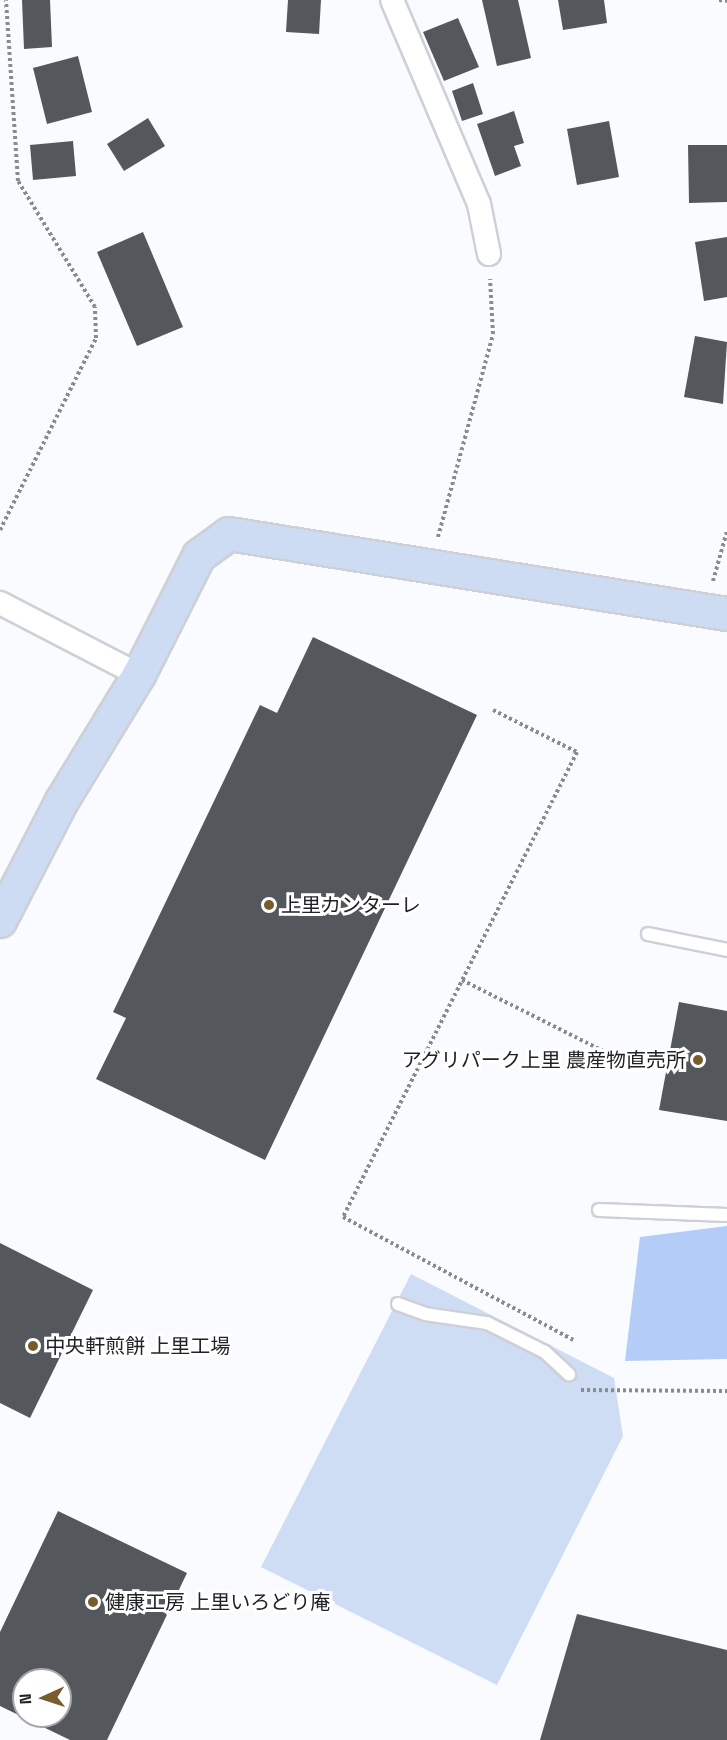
<!DOCTYPE html>
<html>
<head>
<meta charset="utf-8">
<style>
  body { margin:0 }
  #map { position:relative; width:727px; height:1740px; overflow:hidden; background:#f9fbff; font-family:"Space Grotesk","Noto Sans JP",sans-serif }
  div>[style] { position:absolute }
  .green>* { inset:0; background:#cfddf4 }
  .water>* { inset:0; background:#b3cdf7 }
  .building>* { inset:0; background:#54585d }
  .path>* { height:4px; margin-top:-2px; transform-origin:0; background:repeating-linear-gradient(90deg,#898b8e 0 3px,transparent 0 6px) }
  .roads { filter:drop-shadow(2px 0 #cdd1d7) drop-shadow(-2px 0 #cdd1d7) drop-shadow(0 2px #cdd1d7) drop-shadow(0 -2px #cdd1d7) }
  .lane>* { height:12px; margin:-6px; padding:0 6px; transform-origin:6px; border-radius:6px; background:#fff }
  .street>* { height:22px; margin:-11px; padding:0 11px; transform-origin:11px; border-radius:11px; background:#fff }
  .secondary>* { height:32px; margin:-16px; padding:0 16px; transform-origin:16px; border-radius:16px; background:#cddbf3 }
  .dots>* { width:16px; height:16px; translate:-50% -50%; box-sizing:border-box; border:3px solid #fff; border-radius:50% }
  span { translate:-50% -50%; white-space:nowrap; text-align:center; line-height:1.15; -webkit-text-stroke:6px #fff; paint-order:stroke }
  .poi-label { font-size:20px; color:#212225 }
  .left { translate:0 -50%; text-align:left }
  .right { translate:-100% -50%; text-align:right }
  .north { position:absolute; left:12px; top:1668px; width:60px; height:60px; box-sizing:border-box; background:#fff; border:2px solid #a6a7a8; border-radius:50%; rotate:267deg; font-size:16px; font-weight:700; line-height:24px; text-align:center; color:#212225 }
  .north::after { content:''; display:block; margin:auto; width:21px; height:27px; background:#775d2e; clip-path:polygon(50% 0,100% 100%,50% 72%,0 100%) }
</style>
</head>
<body>
<div id="map">
  <div class="green">
    <div style="clip-path:polygon(411px 1274px,614px 1378px,623px 1436px,497px 1685px,261px 1567px)"></div>
  </div>
  <div class="water">
    <div style="clip-path:polygon(727px 1226px,727px 1359px,625px 1361px,640px 1237px)"></div>
  </div>
  <div class="building">
    <div style="clip-path:polygon(22px 0,50px 0,52px 47px,24px 49px)"></div>
    <div style="clip-path:polygon(288px 0,321px 0,319px 34px,286px 32px)"></div>
    <div style="clip-path:polygon(482px 0,518px 0,531px 58px,497px 66px)"></div>
    <div style="clip-path:polygon(558px 0,604px 0,607px 23px,563px 30px)"></div>
    <div style="clip-path:polygon(458px 18px,479px 67px,444px 81px,423px 32px)"></div>
    <div style="clip-path:polygon(78px 56px,92px 112px,47px 124px,33px 68px)"></div>
    <div style="clip-path:polygon(473px 83px,483px 114px,462px 121px,452px 91px)"></div>
    <div style="clip-path:polygon(514px 111px,524px 143px,514px 146px,521px 166px,495px 176px,477px 124px)"></div>
    <div style="clip-path:polygon(148px 118px,165px 146px,124px 171px,107px 144px)"></div>
    <div style="clip-path:polygon(609px 121px,619px 177px,577px 185px,567px 129px)"></div>
    <div style="clip-path:polygon(73px 141px,76px 176px,33px 180px,30px 145px)"></div>
    <div style="clip-path:polygon(688px 145px,727px 145px,727px 202px,689px 203px)"></div>
    <div style="clip-path:polygon(143px 232px,183px 327px,137px 346px,97px 252px)"></div>
    <div style="clip-path:polygon(727px 237px,727px 297px,704px 301px,695px 242px)"></div>
    <div style="clip-path:polygon(695px 336px,727px 342px,723px 404px,684px 397px)"></div>
    <div style="clip-path:polygon(313px 637px,477px 715px,265px 1160px,96px 1079px,126px 1018px,113px 1012px,260px 705px,277px 713px)"></div>
    <div style="clip-path:polygon(679px 1002px,727px 1011px,727px 1121px,659px 1110px)"></div>
    <div style="clip-path:polygon(0 1243px,93px 1290px,30px 1418px,0 1403px)"></div>
    <div style="clip-path:polygon(evenodd,58px 1511px,187px 1573px,107px 1740px,70px 1740px,0 1706px,0 1632px,58px 1511px,24px 1680px,60px 1680px,60px 1716px,24px 1716px,24px 1680px)"></div>
    <div style="clip-path:polygon(577px 1614px,727px 1650px,727px 1740px,540px 1740px)"></div>
  </div>
  <div class="path">
    <div style="left:719px;top:0;width:8px;rotate:7deg"></div>
    <div style="left:0;top:530px;width:215px;rotate:-63.4deg"></div>
    <div style="left:96px;top:338px;width:31px;rotate:-92deg"></div>
    <div style="left:95px;top:307px;width:148px;rotate:-121.4deg"></div>
    <div style="left:18px;top:181px;width:181px;rotate:-93.8deg"></div>
    <div style="left:438px;top:537px;width:210px;rotate:-74.8deg"></div>
    <div style="left:493px;top:334px;width:55px;rotate:-93.1deg"></div>
    <div style="left:713px;top:581px;width:52px;rotate:-74.4deg"></div>
    <div style="left:493px;top:710px;width:94px;rotate:26.6deg"></div>
    <div style="left:577px;top:752px;width:521px;rotate:116.71deg"></div>
    <div style="left:343px;top:1217px;width:263px;rotate:28.1deg"></div>
    <div style="left:462px;top:980px;width:182px;rotate:26.7deg"></div>
    <div style="left:581px;top:1390px;width:146px;rotate:0.4deg"></div>
  </div>
  <div class="roads">
    <div class="lane">
      <div style="left:648px;top:934px;width:81px;rotate:11.4deg"></div>
      <div style="left:599px;top:1210px;width:128px;rotate:2.2deg"></div>
      <div style="left:398px;top:1304px;width:29px;rotate:20deg"></div>
      <div style="left:425px;top:1314px;width:63px;rotate:8.3deg"></div>
      <div style="left:487px;top:1323px;width:65px;rotate:26.6deg"></div>
      <div style="left:545px;top:1352px;width:33px;rotate:43deg"></div>
    </div>
    <div class="street">
      <div style="left:392px;top:0;width:222px;rotate:66.9deg"></div>
      <div style="left:479px;top:204px;width:51px;rotate:78.7deg"></div>
      <div style="left:0;top:603px;width:157px;rotate:27.4deg"></div>
    </div>
    <div class="secondary">
      <div style="left:0;top:921px;width:135px;rotate:-62.7deg"></div>
      <div style="left:62px;top:801px;width:148px;rotate:-58.6deg"></div>
      <div style="left:139px;top:675px;width:133px;rotate:-63.2deg"></div>
      <div style="left:199px;top:556px;width:37px;rotate:-36deg"></div>
      <div style="left:229px;top:534px;width:504px;rotate:9.13deg"></div>
    </div>
  </div>
  <div class="dots">
    <div style="left:269px;top:905px;background:#775d2e"></div>
    <div style="left:698px;top:1060px;background:#775d2e"></div>
    <div style="left:33px;top:1346px;background:#775d2e"></div>
    <div style="left:93px;top:1602px;background:#775d2e"></div>
  </div>
  <div class="poi-label">
    <span class="left" style="left:281px;top:905px">上里カンターレ</span>
    <span class="right" style="left:686px;top:1060px">アグリパーク上里 農産物直売所</span>
    <span class="left" style="left:45px;top:1346px">中央軒煎餅 上里工場</span>
    <span class="left" style="left:105px;top:1602px">健康工房 上里いろどり庵</span>
  </div>
  <div class="north">N</div>
</div>
</body>
</html>
